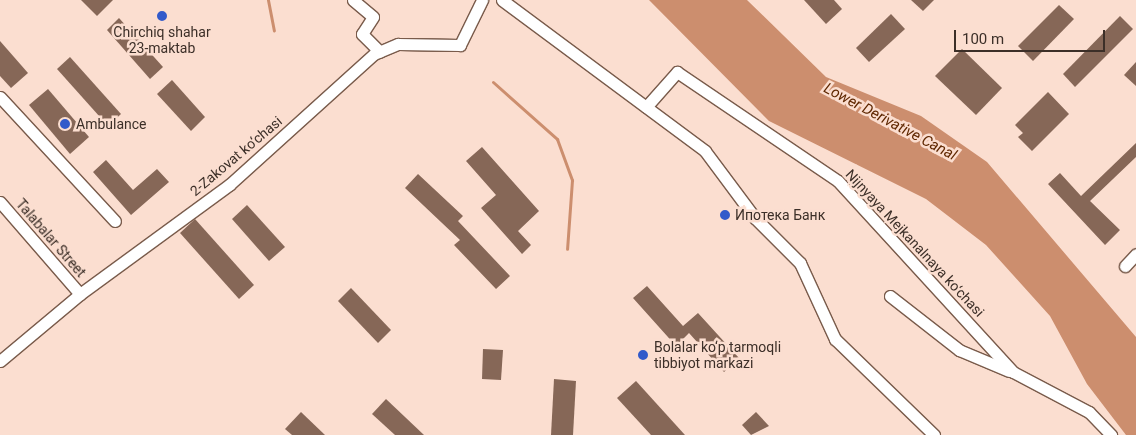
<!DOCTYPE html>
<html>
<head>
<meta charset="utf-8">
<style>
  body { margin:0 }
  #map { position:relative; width:1136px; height:435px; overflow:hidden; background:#fbded0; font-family:Roboto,sans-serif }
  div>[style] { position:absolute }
  .water>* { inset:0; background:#cc8e6e }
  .stream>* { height:3px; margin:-1.5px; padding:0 1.5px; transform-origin:1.5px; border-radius:1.5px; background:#cc8e6e }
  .building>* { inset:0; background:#866757 }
  .roads { filter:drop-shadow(1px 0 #795b4b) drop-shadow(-1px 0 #795b4b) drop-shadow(0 1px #795b4b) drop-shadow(0 -1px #795b4b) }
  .minor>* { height:11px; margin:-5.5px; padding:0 5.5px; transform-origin:5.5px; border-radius:5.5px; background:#fff }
  .dots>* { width:14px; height:14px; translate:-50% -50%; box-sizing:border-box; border:2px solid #fbded0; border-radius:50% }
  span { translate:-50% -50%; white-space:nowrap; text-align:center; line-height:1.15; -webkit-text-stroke:5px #fbded0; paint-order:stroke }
  .poi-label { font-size:14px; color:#3c2f28 }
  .left { translate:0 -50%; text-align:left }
  .street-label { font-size:14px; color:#3c2f28 }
  .water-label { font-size:15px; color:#5f2700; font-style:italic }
  .scale { position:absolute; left:954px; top:30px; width:151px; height:22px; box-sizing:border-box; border:2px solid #3c2f28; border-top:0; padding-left:6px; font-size:15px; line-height:18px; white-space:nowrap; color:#3c2f28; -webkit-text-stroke:4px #fbded0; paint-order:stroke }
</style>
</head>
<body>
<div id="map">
  <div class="water">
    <div style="clip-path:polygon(649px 0,747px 0,826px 77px,921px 116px,987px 162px,1136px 337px,1136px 435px,1126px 435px,1087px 384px,1050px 316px,986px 245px,926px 199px,769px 121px)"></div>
  </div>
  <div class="stream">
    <div style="left:268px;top:0;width:31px;rotate:79deg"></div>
    <div style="left:493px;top:82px;width:86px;rotate:41.7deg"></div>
    <div style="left:557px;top:139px;width:44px;rotate:69.9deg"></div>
    <div style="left:572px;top:180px;width:69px;rotate:94.1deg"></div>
  </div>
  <div class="building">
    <div style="clip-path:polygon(81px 0,113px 0,97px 16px)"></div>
    <div style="clip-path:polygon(804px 0,834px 0,842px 9px,826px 24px)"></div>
    <div style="clip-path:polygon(911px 0,934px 0,923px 11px)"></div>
    <div style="clip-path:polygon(1059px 5px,1074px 19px,1033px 61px,1018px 46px)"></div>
    <div style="clip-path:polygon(891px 14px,905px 29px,869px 62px,856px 48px)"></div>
    <div style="clip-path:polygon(1120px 16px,1133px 29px,1075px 87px,1063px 74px)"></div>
    <div style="clip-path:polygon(119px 18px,163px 67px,150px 79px,107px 30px)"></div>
    <div style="clip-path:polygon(0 41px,28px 73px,11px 88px,0 76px)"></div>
    <div style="clip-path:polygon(962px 49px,1002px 88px,976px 115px,935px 76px)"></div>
    <div style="clip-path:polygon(70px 57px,121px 114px,108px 126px,57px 69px)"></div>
    <div style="clip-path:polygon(1136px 62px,1136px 86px,1124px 75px)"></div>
    <div style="clip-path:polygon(172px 80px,205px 117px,191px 131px,157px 94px)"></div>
    <div style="clip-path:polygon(48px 89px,89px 137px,70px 154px,29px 105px)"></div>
    <div style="clip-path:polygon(1048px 92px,1069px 114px,1032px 151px,1018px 137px,1023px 133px,1015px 125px)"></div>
    <div style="clip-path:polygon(1136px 143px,1136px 157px,1090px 201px,1120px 230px,1105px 245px,1048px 184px,1060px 173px,1081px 196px)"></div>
    <div style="clip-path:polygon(482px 147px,539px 211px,518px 231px,531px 245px,522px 254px,481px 208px,496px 195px,466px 161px)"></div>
    <div style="clip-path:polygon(106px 160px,133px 190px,157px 169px,169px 182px,131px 215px,93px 172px)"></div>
    <div style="clip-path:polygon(418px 174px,463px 216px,458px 221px,510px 276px,496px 289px,454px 245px,460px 240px,405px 188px)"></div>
    <div style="clip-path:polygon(247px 205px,285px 247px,269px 261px,232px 219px)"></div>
    <div style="clip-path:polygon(195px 219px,254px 285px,239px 299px,180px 233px)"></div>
    <div style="clip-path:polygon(647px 286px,683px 326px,698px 313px,739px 358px,724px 372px,689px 333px,676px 346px,633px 298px)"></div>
    <div style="clip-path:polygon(351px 288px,391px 330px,378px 343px,338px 301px)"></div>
    <div style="clip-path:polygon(483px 349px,503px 350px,501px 380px,482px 379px)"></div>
    <div style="clip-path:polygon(554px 379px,576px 381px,573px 435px,551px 435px)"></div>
    <div style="clip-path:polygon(636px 381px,685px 435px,651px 435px,617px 398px)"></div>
    <div style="clip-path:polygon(386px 399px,424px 435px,395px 435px,372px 414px)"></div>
    <div style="clip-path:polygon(301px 412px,325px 435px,292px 435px,285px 429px)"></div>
    <div style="clip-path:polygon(756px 412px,769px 426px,751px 435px,742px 425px)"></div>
  </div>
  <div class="roads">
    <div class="minor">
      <div style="left:353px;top:0;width:26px;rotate:40deg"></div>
      <div style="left:373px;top:17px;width:20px;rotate:123deg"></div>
      <div style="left:362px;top:34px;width:25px;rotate:45deg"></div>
      <div style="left:502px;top:0;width:253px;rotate:36.6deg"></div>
      <div style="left:705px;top:151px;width:84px;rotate:53.3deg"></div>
      <div style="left:755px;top:218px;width:64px;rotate:45deg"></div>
      <div style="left:800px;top:263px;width:84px;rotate:65.3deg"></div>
      <div style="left:835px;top:339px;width:138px;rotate:44.1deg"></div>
      <div style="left:0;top:97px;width:169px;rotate:47.2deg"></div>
      <div style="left:646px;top:107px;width:47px;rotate:-48.5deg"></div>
      <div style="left:677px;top:72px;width:194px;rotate:34.1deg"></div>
      <div style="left:838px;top:181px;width:259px;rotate:47.5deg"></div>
      <div style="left:1013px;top:372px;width:86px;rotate:27.8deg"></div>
      <div style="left:1089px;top:412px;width:32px;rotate:46deg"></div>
      <div style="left:0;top:202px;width:122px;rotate:49deg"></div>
      <div style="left:1125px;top:266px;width:16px;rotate:-47deg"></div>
      <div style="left:890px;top:296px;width:88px;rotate:38deg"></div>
      <div style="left:959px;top:350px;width:54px;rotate:22.8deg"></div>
      <div style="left:0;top:361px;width:104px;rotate:-39.9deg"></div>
      <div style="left:80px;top:294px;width:185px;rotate:-36.2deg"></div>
      <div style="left:229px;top:185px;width:195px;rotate:-42.1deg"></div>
      <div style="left:374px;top:54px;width:26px;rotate:-23deg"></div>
      <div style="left:398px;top:44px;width:62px;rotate:0.9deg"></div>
      <div style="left:460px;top:45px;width:50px;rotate:-63.9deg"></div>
    </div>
  </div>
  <div class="dots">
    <div style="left:162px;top:16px;background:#325aca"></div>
    <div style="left:65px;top:124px;background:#325aca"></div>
    <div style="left:725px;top:215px;background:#325aca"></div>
    <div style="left:643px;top:355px;background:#325aca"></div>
  </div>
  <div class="poi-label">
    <span style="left:162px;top:40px">Chirchiq shahar<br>23-maktab</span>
    <span class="left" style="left:76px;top:124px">Ambulance</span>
    <span class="left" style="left:735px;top:215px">Ипотека Банк</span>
    <span class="left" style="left:654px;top:355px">Bolalar ko‘p tarmoqli<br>tibbiyot markazi</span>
  </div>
  <div class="street-label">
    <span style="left:236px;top:156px;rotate:-40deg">2-Zakovat ko‘chasi</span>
    <span style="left:51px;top:238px;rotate:49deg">Talabalar Street</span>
    <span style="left:915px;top:243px;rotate:47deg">Nijnyaya Mejkanalnaya ko‘chasi</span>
  </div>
  <div class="water-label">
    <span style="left:890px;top:122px;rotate:28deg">Lower Derivative Canal</span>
  </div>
  <div class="scale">100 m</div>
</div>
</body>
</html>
